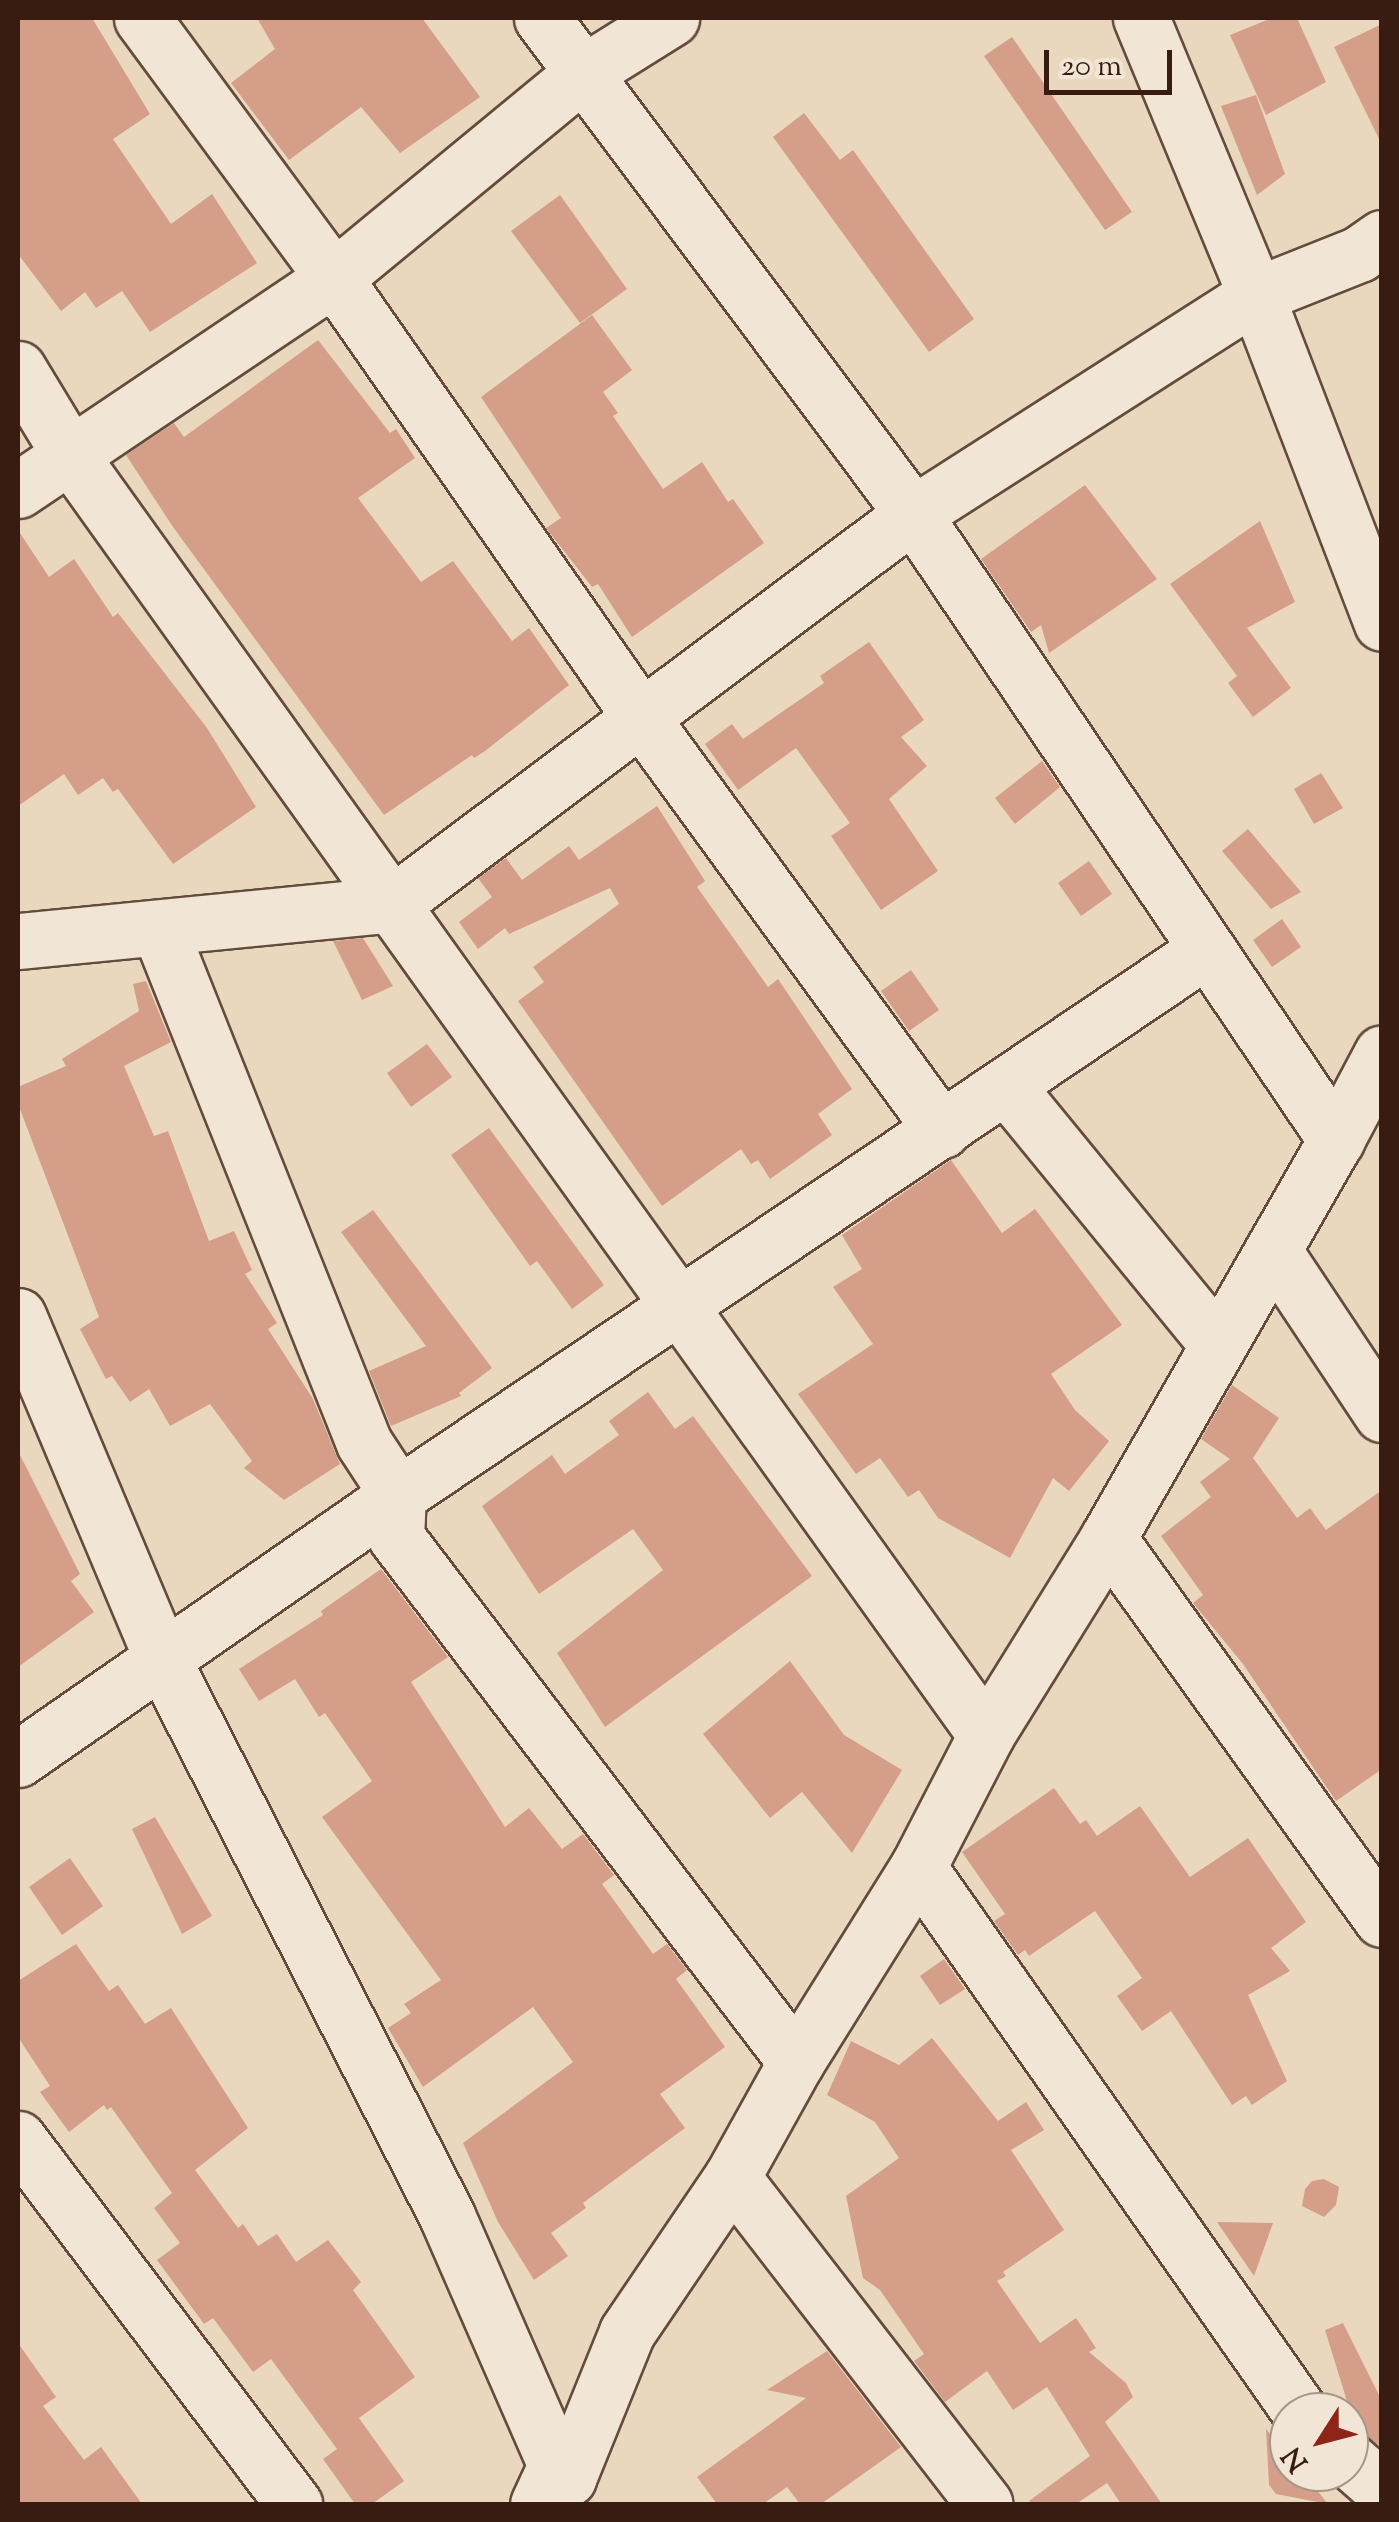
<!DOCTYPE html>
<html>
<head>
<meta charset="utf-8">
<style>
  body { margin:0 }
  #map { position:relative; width:1399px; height:2522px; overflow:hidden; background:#e9d8be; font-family:"Sorts Mill Goudy",serif }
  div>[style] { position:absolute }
  .building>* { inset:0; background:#d59e88 }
  .roads { filter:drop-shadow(2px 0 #644b3c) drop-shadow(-2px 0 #644b3c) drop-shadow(0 2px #644b3c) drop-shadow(0 -2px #644b3c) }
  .minor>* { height:55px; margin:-27.5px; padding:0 27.5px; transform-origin:27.5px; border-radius:27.5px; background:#f1e6d5 }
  span { translate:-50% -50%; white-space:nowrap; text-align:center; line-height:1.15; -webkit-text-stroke:8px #f1e6d5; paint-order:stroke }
  .frame { position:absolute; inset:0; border:20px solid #381c11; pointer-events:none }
  .north { position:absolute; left:1269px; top:2392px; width:100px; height:100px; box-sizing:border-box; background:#f1e6d5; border:2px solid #a79587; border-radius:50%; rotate:234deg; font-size:28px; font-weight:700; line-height:40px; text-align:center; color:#381c11 }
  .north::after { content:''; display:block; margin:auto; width:35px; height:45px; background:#8f2418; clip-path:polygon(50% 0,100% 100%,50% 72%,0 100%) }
  .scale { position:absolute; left:1044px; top:50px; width:128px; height:45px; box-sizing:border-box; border:5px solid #381c11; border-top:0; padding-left:12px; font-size:30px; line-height:35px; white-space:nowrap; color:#381c11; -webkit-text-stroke:8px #f1e6d5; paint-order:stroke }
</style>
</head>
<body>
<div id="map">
  <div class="building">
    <div style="clip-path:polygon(18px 18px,92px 18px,150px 114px,113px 139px,171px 224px,212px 194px,257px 263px,150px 332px,122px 291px,96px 308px,85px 292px,61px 311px,18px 254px)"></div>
    <div style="clip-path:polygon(257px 18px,422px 18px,480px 97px,400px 153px,361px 107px,289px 160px,231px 83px,275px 49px)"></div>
    <div style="clip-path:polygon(1272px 18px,1297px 18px,1326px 82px,1266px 115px,1230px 35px)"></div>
    <div style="clip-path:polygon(1382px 24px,1382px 145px,1334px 47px)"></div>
    <div style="clip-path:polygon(1012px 37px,1132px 212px,1105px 230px,984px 56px)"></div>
    <div style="clip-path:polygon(1256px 95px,1285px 174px,1257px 195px,1221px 106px)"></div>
    <div style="clip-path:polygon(804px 113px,840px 160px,853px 150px,974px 319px,929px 352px,773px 137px)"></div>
    <div style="clip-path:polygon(560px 195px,627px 289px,580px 323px,511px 231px)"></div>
    <div style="clip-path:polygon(592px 315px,632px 370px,603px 392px,618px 413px,613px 416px,663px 489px,702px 462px,728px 502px,733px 499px,764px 543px,632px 637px,598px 584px,592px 587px,546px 528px,561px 518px,481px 397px)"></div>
    <div style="clip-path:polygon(318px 340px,390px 433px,396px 429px,415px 458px,358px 498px,421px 582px,453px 561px,512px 641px,529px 628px,569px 685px,485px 751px,474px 758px,472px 755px,384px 815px,173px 527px,126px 455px,174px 423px,184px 437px)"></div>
    <div style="clip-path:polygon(1085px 485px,1157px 579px,1049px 653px,1041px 625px,1031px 632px,981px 559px)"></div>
    <div style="clip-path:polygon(1260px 521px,1295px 602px,1247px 628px,1291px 688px,1253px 717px,1228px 683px,1237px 676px,1170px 584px)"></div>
    <div style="clip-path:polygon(18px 530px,49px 577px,74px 559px,113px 617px,118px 613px,207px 728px,256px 807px,173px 864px,118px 789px,113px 792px,103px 778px,78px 795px,64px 774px,18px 806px)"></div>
    <div style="clip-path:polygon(869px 642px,924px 720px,901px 737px,927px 766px,889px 799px,938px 871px,881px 910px,831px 836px,850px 823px,796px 748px,738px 790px,705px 744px,732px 724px,743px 739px,824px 683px,820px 676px)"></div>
    <div style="clip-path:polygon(1042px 761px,1060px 787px,1015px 824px,995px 798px)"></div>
    <div style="clip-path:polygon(1321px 773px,1343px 808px,1314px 824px,1294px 789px)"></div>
    <div style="clip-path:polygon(657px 806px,705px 881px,697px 887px,768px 987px,778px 979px,852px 1089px,818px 1114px,832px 1135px,770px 1179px,758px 1160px,751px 1164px,741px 1149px,662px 1206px,518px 1001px,544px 982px,533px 967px,619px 904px,610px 888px,509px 934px,505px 928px,478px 949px,459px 922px,492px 897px,478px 878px,506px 858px,522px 880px,569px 846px,579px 860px)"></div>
    <div style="clip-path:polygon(1248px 829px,1301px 892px,1271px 909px,1222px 851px)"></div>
    <div style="clip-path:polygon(1089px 861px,1112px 894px,1081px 916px,1058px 883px)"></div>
    <div style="clip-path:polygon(1282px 919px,1301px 947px,1272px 967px,1253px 940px)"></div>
    <div style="clip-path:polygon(363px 938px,393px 986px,362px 1000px,333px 941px)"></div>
    <div style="clip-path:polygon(911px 970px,939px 1010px,909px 1031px,881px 991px)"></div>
    <div style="clip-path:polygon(146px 981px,171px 1042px,124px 1066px,154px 1136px,168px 1131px,209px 1241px,234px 1231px,252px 1270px,245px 1274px,277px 1323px,268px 1329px,313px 1399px,340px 1464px,284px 1500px,244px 1468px,252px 1461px,210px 1404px,170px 1426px,149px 1389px,130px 1402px,112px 1376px,106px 1379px,80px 1329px,99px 1317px,18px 1104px,18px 1087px,66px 1066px,62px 1059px,139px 1011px,133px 984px)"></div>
    <div style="clip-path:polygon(427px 1044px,452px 1077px,411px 1107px,387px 1073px)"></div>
    <div style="clip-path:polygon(489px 1128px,604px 1285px,572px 1309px,537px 1261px,530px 1266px,451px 1155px)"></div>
    <div style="clip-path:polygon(951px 1160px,1002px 1233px,1035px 1209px,1122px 1325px,1051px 1374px,1075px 1410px,1109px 1441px,1069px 1491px,1053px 1478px,1010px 1558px,938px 1518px,919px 1490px,908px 1497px,880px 1458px,856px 1474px,798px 1394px,873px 1344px,833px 1287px,862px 1269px,842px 1235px)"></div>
    <div style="clip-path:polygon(373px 1210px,492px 1368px,459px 1393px,461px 1396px,391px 1426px,369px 1371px,426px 1346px,341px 1232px)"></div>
    <div style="clip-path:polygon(1232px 1385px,1279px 1418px,1253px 1458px,1297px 1518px,1310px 1508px,1326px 1530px,1382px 1490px,1382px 1769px,1336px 1801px,1243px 1664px,1193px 1603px,1203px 1595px,1161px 1536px,1211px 1497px,1200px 1482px,1230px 1459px,1201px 1439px)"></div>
    <div style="clip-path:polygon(648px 1392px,675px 1429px,693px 1416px,812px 1576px,605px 1727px,557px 1653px,663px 1570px,633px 1529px,539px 1594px,482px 1506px,552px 1455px,565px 1474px,619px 1435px,609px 1421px)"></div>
    <div style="clip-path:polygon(18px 1451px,80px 1574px,71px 1581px,94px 1612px,18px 1667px)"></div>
    <div style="clip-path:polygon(381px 1569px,448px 1657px,411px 1682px,505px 1827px,529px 1808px,562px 1849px,583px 1834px,614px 1875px,602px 1884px,653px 1954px,667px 1944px,687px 1970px,676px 1979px,725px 2047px,660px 2094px,685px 2128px,583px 2203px,586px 2208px,551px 2233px,568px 2256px,534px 2280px,498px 2222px,463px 2143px,573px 2062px,533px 2007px,423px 2087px,388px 2028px,411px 2013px,404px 2004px,441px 1980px,322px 1817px,372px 1781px,325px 1713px,319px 1717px,295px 1679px,259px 1701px,239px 1669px,323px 1615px,321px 1611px)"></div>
    <div style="clip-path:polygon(790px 1661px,844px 1735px,902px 1770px,852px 1853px,802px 1792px,770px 1818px,703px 1734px)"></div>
    <div style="clip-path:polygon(1054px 1788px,1080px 1824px,1086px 1820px,1097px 1836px,1140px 1806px,1190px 1877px,1248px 1838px,1306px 1922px,1271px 1948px,1290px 1971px,1248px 1995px,1287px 2081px,1252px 2105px,1246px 2096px,1232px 2105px,1171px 2011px,1142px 2031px,1117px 1996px,1142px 1978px,1095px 1911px,1029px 1956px,1025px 1950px,1018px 1955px,994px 1921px,1005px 1914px,962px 1852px)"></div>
    <div style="clip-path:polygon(155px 1817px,212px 1916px,182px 1934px,132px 1829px)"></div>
    <div style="clip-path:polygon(70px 1858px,103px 1906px,62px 1935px,29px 1887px)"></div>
    <div style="clip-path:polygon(76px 1944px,109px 1991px,118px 1985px,145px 2024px,171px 2008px,248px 2128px,195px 2170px,238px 2228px,243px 2224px,258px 2246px,277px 2234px,296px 2262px,328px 2240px,361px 2282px,353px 2290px,415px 2377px,359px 2418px,404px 2481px,372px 2504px,355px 2504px,323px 2459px,337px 2449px,271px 2359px,253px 2372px,213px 2318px,204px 2324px,157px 2260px,180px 2243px,154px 2208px,172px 2193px,111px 2107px,107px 2110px,104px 2105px,69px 2132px,40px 2092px,50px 2086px,18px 2037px,18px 1981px)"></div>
    <div style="clip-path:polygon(944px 1959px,965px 1989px,940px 2005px,920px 1976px)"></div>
    <div style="clip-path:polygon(932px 2038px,998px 2121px,1026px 2102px,1044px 2130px,1011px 2150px,1064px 2230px,1003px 2272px,1006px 2276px,997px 2281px,1040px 2343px,1076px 2318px,1096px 2348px,1089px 2352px,1126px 2383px,1133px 2397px,1105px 2422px,1162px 2504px,1121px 2504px,1107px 2483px,1076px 2504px,1032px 2504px,1029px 2501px,1090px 2456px,1047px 2387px,1013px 2410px,987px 2371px,945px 2402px,914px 2361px,924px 2354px,880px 2290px,863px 2278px,846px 2196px,899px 2158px,875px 2122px,827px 2095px,851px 2041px,899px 2065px)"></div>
    <div style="clip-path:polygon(1324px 2179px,1339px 2187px,1336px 2205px,1324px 2217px,1302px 2206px,1305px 2189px,1312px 2181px)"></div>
    <div style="clip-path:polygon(1217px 2222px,1273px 2223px,1254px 2276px)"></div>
    <div style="clip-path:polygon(1343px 2323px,1382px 2401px,1382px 2447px,1356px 2430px,1325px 2330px)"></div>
    <div style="clip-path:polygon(18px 2343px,56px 2397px,43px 2406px,84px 2460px,101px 2447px,142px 2504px,18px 2504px)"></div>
    <div style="clip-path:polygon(827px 2351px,901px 2447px,821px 2504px,800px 2504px,787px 2487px,763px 2504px,717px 2504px,697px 2477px,806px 2398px,767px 2390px)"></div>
    <div style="clip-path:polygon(1266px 2429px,1289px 2457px,1289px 2472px,1302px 2472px,1328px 2504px,1276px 2494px,1269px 2485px)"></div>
  </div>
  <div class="roads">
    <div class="minor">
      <div style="left:142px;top:18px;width:323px;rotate:53.6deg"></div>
      <div style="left:334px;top:278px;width:538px;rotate:55.07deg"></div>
      <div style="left:642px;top:719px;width:509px;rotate:53.87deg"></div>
      <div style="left:542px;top:18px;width:619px;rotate:53.2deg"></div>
      <div style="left:913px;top:514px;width:756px;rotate:55.95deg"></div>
      <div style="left:1141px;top:18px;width:300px;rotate:67.5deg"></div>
      <div style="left:1256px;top:295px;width:351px;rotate:69deg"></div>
      <div style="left:18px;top:369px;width:100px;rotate:58.8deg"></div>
      <div style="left:70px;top:455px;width:1574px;rotate:54.41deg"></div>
      <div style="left:18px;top:490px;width:381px;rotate:-33.9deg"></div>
      <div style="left:334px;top:278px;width:323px;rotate:-39.5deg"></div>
      <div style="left:583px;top:73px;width:104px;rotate:-32deg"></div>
      <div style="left:159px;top:928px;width:554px;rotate:68.29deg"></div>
      <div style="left:364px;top:1443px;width:62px;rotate:56.8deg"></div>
      <div style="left:398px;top:1495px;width:42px;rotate:92.7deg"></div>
      <div style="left:396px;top:1537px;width:660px;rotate:52.7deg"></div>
      <div style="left:18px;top:941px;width:376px;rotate:-5.6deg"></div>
      <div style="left:392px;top:904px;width:651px;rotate:-36.82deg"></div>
      <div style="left:913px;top:514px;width:407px;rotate:-32.6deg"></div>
      <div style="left:1256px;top:295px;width:111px;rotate:-21.7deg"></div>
      <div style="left:1359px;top:254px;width:28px;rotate:-35deg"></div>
      <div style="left:1007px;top:1087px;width:333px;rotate:50.7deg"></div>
      <div style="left:1273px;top:1250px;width:197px;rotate:56.4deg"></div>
      <div style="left:18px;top:1316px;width:370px;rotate:67.2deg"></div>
      <div style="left:161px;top:1657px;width:628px;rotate:62.9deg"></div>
      <div style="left:447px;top:2216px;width:272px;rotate:66.4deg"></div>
      <div style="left:1108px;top:1538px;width:469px;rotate:54.3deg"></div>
      <div style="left:18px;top:1759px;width:463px;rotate:-34.8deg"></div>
      <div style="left:398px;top:1495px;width:975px;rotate:-34deg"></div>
      <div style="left:918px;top:1867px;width:666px;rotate:54.97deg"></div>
      <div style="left:18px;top:2139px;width:458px;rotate:52.9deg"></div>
      <div style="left:732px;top:2177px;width:413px;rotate:52.3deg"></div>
      <div style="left:1349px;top:2460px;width:44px;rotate:41.3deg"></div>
      <div style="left:538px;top:2504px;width:43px;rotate:-65.2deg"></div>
      <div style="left:556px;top:2465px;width:18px;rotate:47deg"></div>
      <div style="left:568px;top:2478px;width:157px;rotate:-68deg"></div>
      <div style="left:627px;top:2332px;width:187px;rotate:-55.9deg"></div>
      <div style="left:732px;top:2177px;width:132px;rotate:-60.9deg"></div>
      <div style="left:796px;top:2062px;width:230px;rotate:-58deg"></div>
      <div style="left:918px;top:1867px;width:148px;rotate:-62.7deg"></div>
      <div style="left:986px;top:1735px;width:232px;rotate:-58.2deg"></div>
      <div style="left:1108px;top:1538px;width:459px;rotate:-60.2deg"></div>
      <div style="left:1336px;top:1140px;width:98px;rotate:-62.1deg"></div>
    </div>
  </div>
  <div class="frame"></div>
  <div class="north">N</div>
  <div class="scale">20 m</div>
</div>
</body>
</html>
